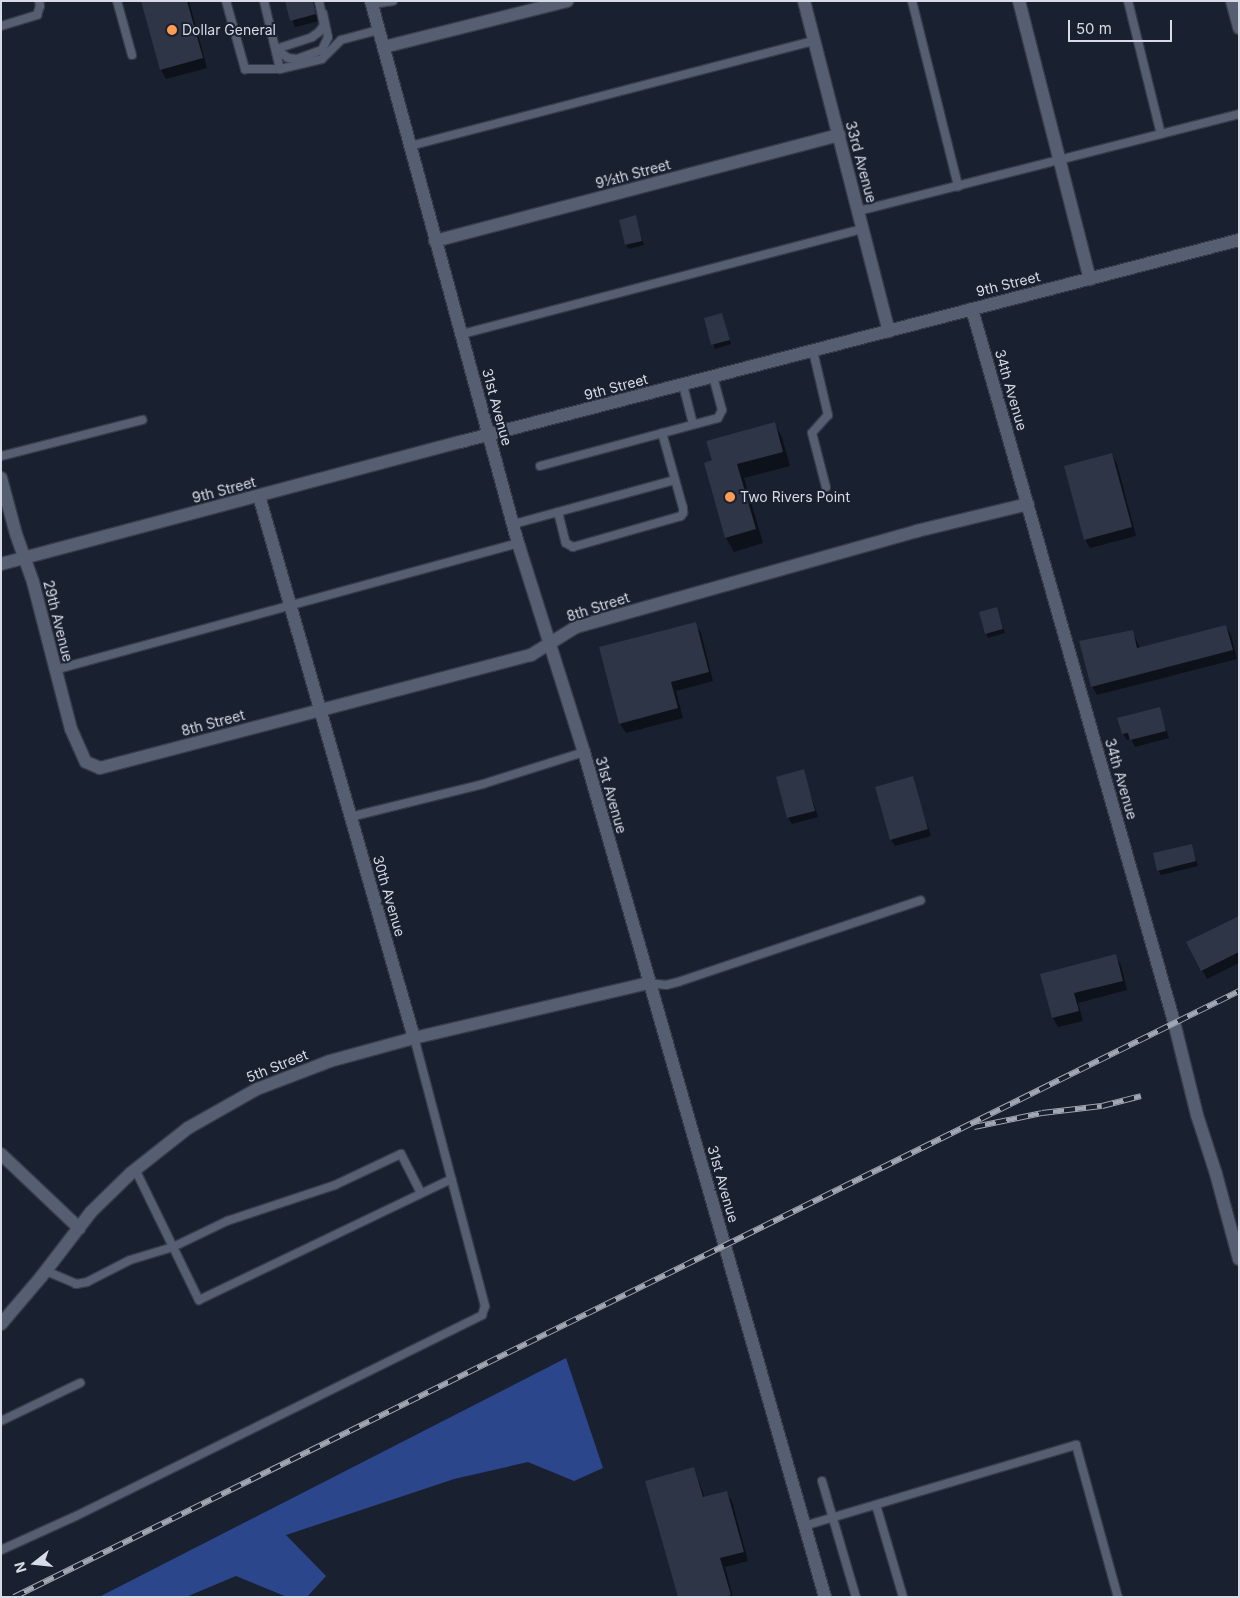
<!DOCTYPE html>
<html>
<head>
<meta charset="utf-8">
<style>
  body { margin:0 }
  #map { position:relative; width:1240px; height:1598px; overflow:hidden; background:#19202f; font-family:Inter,sans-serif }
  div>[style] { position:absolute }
  .forest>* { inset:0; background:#2c468b }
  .shadow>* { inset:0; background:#0007 }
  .building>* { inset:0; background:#2d3546 }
  .roads { filter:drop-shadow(1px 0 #373b49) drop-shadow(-1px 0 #373b49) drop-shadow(0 1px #373b49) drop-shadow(0 -1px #373b49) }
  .service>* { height:8px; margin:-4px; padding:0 4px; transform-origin:4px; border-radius:4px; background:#565e71 }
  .minor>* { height:12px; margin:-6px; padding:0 6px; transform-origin:6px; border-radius:6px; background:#565e71 }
  .tertiary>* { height:12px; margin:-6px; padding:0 6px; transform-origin:6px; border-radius:6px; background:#565e71 }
  .rail>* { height:5.5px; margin-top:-2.75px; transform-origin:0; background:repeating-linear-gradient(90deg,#19202f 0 11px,#a1a7b3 0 22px); box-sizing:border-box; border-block:1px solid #a1a7b3 }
  .dots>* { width:14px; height:14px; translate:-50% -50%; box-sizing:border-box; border:2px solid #19202f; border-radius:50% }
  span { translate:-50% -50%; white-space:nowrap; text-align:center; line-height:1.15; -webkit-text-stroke:4px #19202f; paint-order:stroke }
  .poi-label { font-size:14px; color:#d6dbe6 }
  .left { translate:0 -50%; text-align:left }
  .street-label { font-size:14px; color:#d6dbe6 }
  .frame { position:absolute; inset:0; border:2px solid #d6dbe6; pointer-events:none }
  .north { position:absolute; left:10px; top:1538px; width:50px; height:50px; -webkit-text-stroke:4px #19202f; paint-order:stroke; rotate:254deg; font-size:14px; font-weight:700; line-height:20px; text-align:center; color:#d6dbe6 }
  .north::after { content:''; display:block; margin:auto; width:18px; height:22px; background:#d6dbe6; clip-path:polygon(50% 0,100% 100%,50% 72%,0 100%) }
  .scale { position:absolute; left:1068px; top:20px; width:104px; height:22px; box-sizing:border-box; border:2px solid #d6dbe6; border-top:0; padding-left:6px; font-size:15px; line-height:18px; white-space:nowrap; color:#d6dbe6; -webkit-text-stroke:4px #19202f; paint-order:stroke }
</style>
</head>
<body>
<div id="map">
  <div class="forest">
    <div style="clip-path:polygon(566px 1358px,603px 1468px,574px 1481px,528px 1462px,454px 1479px,286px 1535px,326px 1576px,307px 1597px,287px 1597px,236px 1576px,186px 1597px,99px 1597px)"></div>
  </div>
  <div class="shadow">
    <div style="clip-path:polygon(142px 1px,189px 1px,207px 68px,166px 79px,161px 70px)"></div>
    <div style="clip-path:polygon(286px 1px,317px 1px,319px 21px,295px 27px)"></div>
    <div style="clip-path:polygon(635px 217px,644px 245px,629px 249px,626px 245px)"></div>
    <div style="clip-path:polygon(722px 314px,731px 344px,715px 349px,705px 319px)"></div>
    <div style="clip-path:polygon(774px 423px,782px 437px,790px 466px,744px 478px,763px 543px,734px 552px,726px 538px,705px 463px,713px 461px)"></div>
    <div style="clip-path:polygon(1112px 455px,1117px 464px,1136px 536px,1090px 548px,1085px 539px)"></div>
    <div style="clip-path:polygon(997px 609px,1005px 633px,988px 638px,980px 613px)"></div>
    <div style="clip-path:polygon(695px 624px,701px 633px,713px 681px,676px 691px,683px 718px,626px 733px,620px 724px)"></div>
    <div style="clip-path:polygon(1226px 626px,1231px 635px,1237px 659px,1097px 695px,1092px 686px,1132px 631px,1140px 648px)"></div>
    <div style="clip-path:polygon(1159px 709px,1169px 738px,1135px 747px,1131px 739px,1127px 740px,1123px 734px)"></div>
    <div style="clip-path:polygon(803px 771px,818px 817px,792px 824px,788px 818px)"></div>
    <div style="clip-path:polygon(912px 777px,931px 836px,895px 846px,891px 840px)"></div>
    <div style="clip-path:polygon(1192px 846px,1198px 866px,1161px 875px,1158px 870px)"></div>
    <div style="clip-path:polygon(1239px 918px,1239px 963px,1207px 979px,1202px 970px)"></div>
    <div style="clip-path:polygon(1115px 956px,1121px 965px,1127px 990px,1078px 1003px,1083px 1021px,1058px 1027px,1053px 1018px,1042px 975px)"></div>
    <div style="clip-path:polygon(694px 1468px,705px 1498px,726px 1492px,732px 1501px,748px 1561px,725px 1567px,733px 1597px,680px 1597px)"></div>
  </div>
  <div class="building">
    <div style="clip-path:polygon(141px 1px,187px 1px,203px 58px,160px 70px)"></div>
    <div style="clip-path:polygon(285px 1px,313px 1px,316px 14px,290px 21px)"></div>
    <div style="clip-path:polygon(636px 215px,642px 241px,625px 245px,619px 220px)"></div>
    <div style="clip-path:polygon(722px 313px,730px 340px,711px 345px,704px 318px)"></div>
    <div style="clip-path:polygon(775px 422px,783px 452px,737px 464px,756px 529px,725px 538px,704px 463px,712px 460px,706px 441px)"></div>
    <div style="clip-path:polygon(1112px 453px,1132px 527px,1084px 540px,1064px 466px)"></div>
    <div style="clip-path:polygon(997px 607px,1003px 629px,985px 634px,979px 612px)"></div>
    <div style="clip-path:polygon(696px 622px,709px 672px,671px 682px,678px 708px,619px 724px,599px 647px)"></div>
    <div style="clip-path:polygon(1226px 625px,1233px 650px,1091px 687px,1079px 641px,1133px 630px,1137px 648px)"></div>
    <div style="clip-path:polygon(1160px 707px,1166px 731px,1130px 740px,1128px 733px,1122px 734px,1117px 718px)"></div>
    <div style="clip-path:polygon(804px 769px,815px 811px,787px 818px,776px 777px)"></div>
    <div style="clip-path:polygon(913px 776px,928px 829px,890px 840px,875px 787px)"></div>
    <div style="clip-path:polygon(1192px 844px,1196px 861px,1157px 871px,1153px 853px)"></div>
    <div style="clip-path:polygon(1239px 916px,1239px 952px,1201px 971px,1186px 942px)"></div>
    <div style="clip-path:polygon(1116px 954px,1123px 981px,1074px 993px,1079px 1011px,1052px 1018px,1040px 974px)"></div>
    <div style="clip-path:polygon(694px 1467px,703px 1497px,727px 1491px,744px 1552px,720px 1558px,731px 1595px,725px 1597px,678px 1597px,645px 1481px)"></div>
  </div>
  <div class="roads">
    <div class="service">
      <div style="left:117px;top:1px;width:56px;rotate:74.5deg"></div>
      <div style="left:226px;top:1px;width:71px;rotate:74.4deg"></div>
      <div style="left:245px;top:69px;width:35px"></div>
      <div style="left:280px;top:69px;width:43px;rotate:-13.4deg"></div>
      <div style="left:322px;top:59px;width:27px;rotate:-45deg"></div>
      <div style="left:341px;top:40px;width:39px;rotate:-15deg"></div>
      <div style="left:264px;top:1px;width:70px;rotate:76.8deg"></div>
      <div style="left:912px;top:1px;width:191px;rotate:76deg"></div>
      <div style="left:1128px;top:1px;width:137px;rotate:76.1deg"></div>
      <div style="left:372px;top:4px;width:21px;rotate:-8deg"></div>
      <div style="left:1px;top:26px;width:38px;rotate:-17deg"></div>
      <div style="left:37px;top:15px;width:9px;rotate:-72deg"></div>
      <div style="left:40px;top:6px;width:5px;rotate:-101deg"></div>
      <div style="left:276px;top:49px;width:15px;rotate:37deg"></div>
      <div style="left:288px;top:58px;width:9px;rotate:6deg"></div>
      <div style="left:297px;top:59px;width:27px;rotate:-20deg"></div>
      <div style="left:322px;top:50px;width:14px;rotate:-65deg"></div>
      <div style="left:328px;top:37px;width:24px;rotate:-102deg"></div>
      <div style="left:276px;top:49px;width:38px;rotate:-18deg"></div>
      <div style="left:312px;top:37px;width:9px;rotate:-36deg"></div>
      <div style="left:319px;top:32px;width:9px;rotate:-54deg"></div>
      <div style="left:324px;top:25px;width:25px;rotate:-102deg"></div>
      <div style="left:410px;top:146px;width:417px;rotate:-14.6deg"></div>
      <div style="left:859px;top:211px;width:392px;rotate:-14.3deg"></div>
      <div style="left:462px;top:334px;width:415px;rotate:-14.7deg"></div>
      <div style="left:813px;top:351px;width:66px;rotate:76.8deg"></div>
      <div style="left:828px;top:415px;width:24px;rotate:132deg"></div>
      <div style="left:812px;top:433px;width:56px;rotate:75.5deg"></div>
      <div style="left:683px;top:385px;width:40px;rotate:75.6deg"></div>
      <div style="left:1px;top:456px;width:146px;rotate:-14.3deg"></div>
      <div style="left:540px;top:466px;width:184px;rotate:-15.1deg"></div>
      <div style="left:718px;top:418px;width:9px;rotate:-63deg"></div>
      <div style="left:722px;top:410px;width:34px;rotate:-105deg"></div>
      <div style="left:558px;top:512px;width:32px;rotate:76deg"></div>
      <div style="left:566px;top:543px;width:8px;rotate:30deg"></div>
      <div style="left:573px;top:547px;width:112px;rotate:-16deg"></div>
      <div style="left:681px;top:516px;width:4px;rotate:-56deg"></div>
      <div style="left:683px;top:513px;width:5px;rotate:-90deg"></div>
      <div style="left:683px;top:508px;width:78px;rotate:-105.6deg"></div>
      <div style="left:514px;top:524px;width:167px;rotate:-15.3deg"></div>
      <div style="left:54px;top:670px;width:481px;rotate:-15.3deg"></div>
      <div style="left:350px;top:817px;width:137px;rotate:-13.9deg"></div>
      <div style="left:483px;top:784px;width:106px;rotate:-17.6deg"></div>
      <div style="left:649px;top:983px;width:17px;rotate:7deg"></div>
      <div style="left:666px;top:985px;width:12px;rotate:-14deg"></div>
      <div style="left:678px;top:982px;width:256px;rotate:-18.6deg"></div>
      <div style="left:135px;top:1169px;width:146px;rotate:64deg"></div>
      <div style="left:199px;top:1300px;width:280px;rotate:-25.6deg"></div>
      <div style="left:46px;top:1271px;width:33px;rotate:23deg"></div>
      <div style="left:76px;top:1284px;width:11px;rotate:-10deg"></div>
      <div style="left:87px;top:1282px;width:48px;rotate:-27.1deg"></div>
      <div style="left:130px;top:1260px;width:45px;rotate:-16.8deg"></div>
      <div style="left:173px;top:1247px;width:60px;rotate:-25.7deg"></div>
      <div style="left:227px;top:1221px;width:114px;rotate:-18.4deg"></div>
      <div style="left:335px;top:1185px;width:73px;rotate:-25.2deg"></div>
      <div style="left:401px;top:1154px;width:44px;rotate:62.9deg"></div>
      <div style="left:1px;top:1421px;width:88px;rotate:-25.7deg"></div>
      <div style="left:822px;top:1481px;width:121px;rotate:73.7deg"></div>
      <div style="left:876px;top:1505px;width:96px;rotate:73.6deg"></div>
      <div style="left:804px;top:1526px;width:284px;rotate:-16.6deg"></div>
      <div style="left:1076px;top:1445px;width:158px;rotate:74.6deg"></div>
      <div style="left:1px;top:1550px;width:82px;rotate:-24.4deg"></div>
      <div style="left:76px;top:1516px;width:453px;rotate:-26.3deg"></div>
      <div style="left:482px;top:1315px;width:9px;rotate:-72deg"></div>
      <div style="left:485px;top:1306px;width:277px;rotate:-104.8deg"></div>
    </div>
    <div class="minor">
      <div style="left:804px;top:1px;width:341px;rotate:75.6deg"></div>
      <div style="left:1019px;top:1px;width:287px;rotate:75.7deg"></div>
      <div style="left:1232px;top:1px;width:28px;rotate:75deg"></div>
      <div style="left:384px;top:47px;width:189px;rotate:-14.1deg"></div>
      <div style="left:435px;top:241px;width:418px;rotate:-14.7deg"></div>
      <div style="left:972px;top:309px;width:741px;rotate:74.18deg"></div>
      <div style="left:1174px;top:1022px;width:96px;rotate:76.1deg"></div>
      <div style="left:1197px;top:1115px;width:62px;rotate:72.1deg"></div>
      <div style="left:1216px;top:1174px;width:88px;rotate:74.9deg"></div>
      <div style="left:1px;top:478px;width:58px;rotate:75deg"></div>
      <div style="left:16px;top:534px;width:51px;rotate:70.5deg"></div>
      <div style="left:33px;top:582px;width:152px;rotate:75.5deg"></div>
      <div style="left:71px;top:729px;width:36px;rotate:66deg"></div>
      <div style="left:86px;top:762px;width:15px;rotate:23deg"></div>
      <div style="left:100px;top:768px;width:446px;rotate:-14.7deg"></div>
      <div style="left:531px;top:655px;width:53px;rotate:-31.9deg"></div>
      <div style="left:576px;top:627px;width:354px;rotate:-15.7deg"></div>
      <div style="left:917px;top:531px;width:114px;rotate:-13.7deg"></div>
      <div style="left:259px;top:496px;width:564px;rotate:74.04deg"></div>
      <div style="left:1px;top:1154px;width:108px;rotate:43.5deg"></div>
    </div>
    <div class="tertiary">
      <div style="left:371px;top:1px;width:562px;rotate:74.83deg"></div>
      <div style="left:518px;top:543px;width:219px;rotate:72.5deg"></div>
      <div style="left:584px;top:752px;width:879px;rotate:74.08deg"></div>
      <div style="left:1px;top:564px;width:475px;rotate:-14.9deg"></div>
      <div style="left:460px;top:442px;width:805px;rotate:-14.54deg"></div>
      <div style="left:1px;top:1324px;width:62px;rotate:-49.6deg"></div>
      <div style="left:41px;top:1277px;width:82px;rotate:-52.4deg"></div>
      <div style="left:91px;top:1212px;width:56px;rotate:-44.3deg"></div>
      <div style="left:131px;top:1173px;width:73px;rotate:-38.3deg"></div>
      <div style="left:188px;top:1128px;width:79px;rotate:-29.5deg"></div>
      <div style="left:257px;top:1089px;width:78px;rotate:-21deg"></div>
      <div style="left:330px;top:1061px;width:87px;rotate:-15.3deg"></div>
      <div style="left:414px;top:1038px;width:241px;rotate:-13.2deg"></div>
    </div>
  </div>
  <div class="rail">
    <div style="left:974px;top:1127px;width:69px;rotate:-11.6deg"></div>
    <div style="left:1042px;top:1113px;width:60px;rotate:-6.7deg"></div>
    <div style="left:1102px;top:1106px;width:40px;rotate:-14.4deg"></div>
    <div style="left:14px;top:1597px;width:1367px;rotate:-26.32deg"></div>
  </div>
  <div class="dots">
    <div style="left:172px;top:30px;background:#fd9d54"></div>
    <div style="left:730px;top:497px;background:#fd9d54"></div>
  </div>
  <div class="poi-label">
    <span class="left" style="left:182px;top:30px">Dollar General</span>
    <span class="left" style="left:740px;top:497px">Two Rivers Point</span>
  </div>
  <div class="street-label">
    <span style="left:861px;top:162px;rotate:75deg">33rd Avenue</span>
    <span style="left:633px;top:174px;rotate:-15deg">9½th Street</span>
    <span style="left:1008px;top:284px;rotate:-14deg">9th Street</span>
    <span style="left:616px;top:387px;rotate:-15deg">9th Street</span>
    <span style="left:1011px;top:390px;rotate:74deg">34th Avenue</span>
    <span style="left:497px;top:407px;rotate:75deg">31st Avenue</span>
    <span style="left:224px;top:490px;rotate:-15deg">9th Street</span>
    <span style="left:598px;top:607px;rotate:-18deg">8th Street</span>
    <span style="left:58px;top:621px;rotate:76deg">29th Avenue</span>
    <span style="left:213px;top:723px;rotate:-15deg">8th Street</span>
    <span style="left:1121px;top:779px;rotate:74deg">34th Avenue</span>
    <span style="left:611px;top:795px;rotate:74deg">31st Avenue</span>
    <span style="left:389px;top:896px;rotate:74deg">30th Avenue</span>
    <span style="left:277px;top:1066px;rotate:-22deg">5th Street</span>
    <span style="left:723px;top:1184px;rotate:74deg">31st Avenue</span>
  </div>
  <div class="frame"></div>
  <div class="north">N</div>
  <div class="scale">50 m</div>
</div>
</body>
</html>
